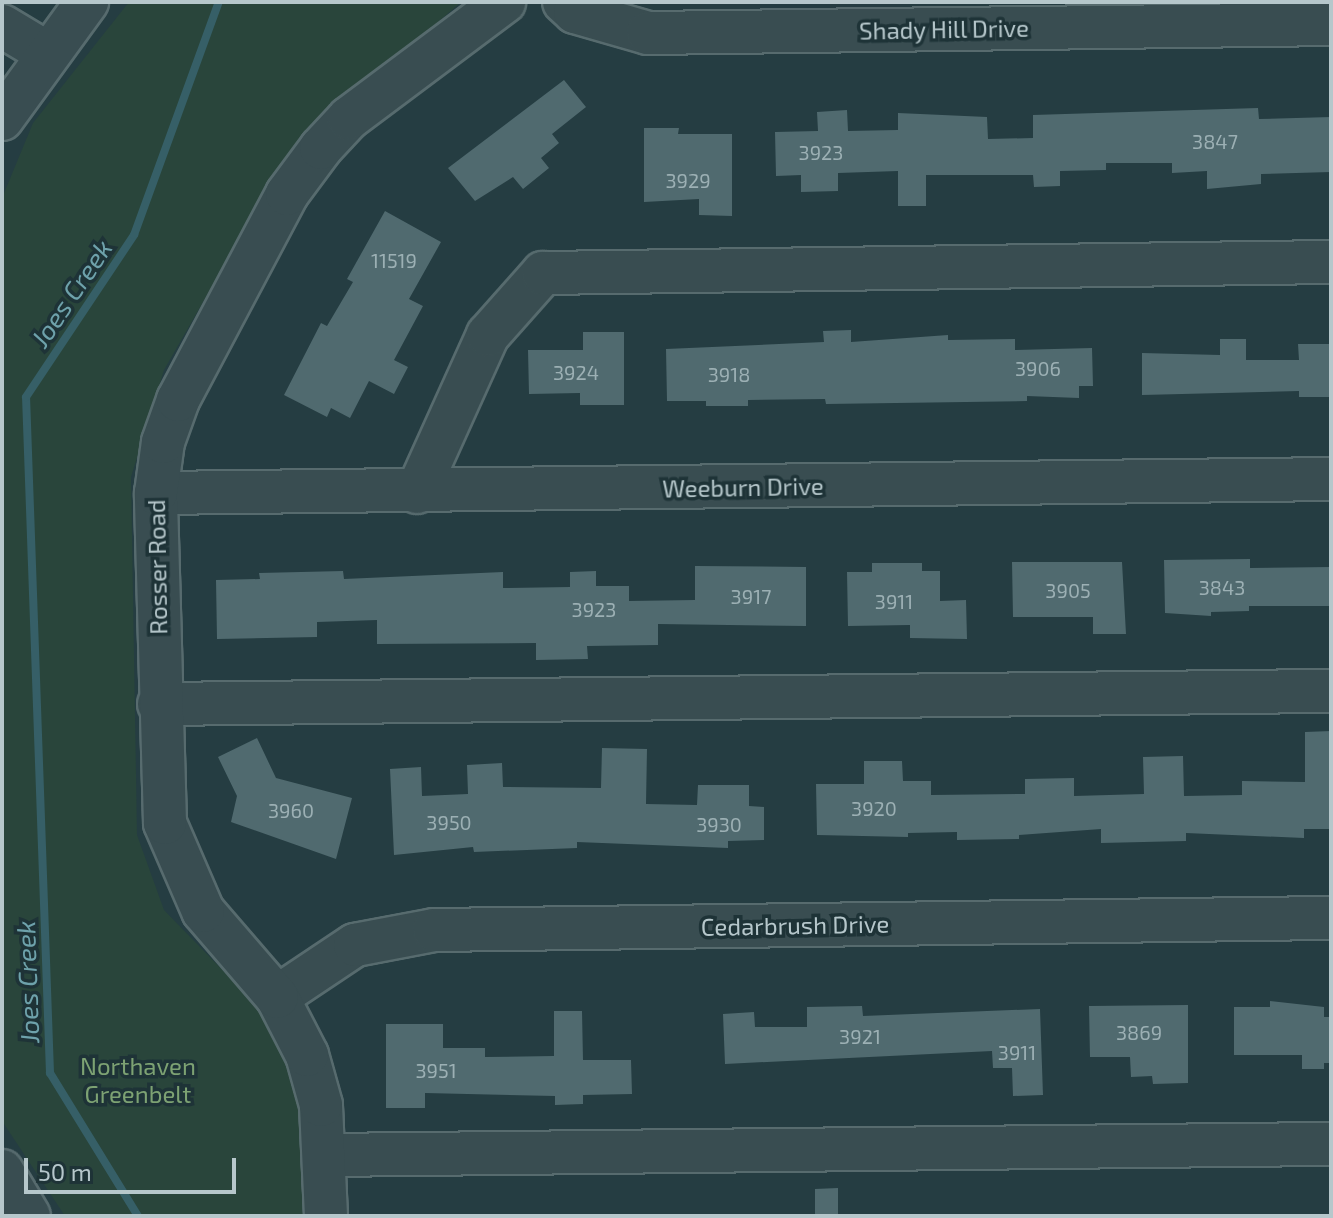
<!DOCTYPE html>
<html>
<head>
<meta charset="utf-8">
<style>
  body { margin:0 }
  #map { position:relative; width:1333px; height:1218px; overflow:hidden; background:#253d42; font-family:"Exo 2",sans-serif }
  div>[style] { position:absolute }
  .green>* { inset:0; background:#29453b }
  .stream>* { height:8px; margin:-4px; padding:0 4px; transform-origin:4px; border-radius:4px; background:#365f67 }
  .building>* { inset:0; background:#506a6f }
  .roads { filter:drop-shadow(2px 0 #576b6e) drop-shadow(-2px 0 #576b6e) drop-shadow(0 2px #576b6e) drop-shadow(0 -2px #576b6e) }
  .minor>* { height:42px; margin:-21px; padding:0 21px; transform-origin:21px; border-radius:21px; background:#394d51 }
  span { translate:-50% -50%; white-space:nowrap; text-align:center; line-height:1.15; -webkit-text-stroke:7px #1e3337; paint-order:stroke }
  .number-label { font-size:20px; color:#9cb0b4 }
  .number-label span { -webkit-text-stroke-width:0 }
  .street-label { font-size:24px; color:#b6c7cb }
  .park-label { font-size:24px; color:#7da273 }
  .water-label { font-size:26px; color:#6ea2ab; font-style:italic }
  .frame { position:absolute; inset:0; border:4px solid #b6c7cb; pointer-events:none }
  .scale { position:absolute; left:24px; top:1158px; width:212px; height:36px; box-sizing:border-box; border:4px solid #b6c7cb; border-top:0; padding-left:10px; font-size:24px; line-height:28px; white-space:nowrap; color:#b6c7cb; -webkit-text-stroke:6px #1e3337; paint-order:stroke }
</style>
</head>
<body>
<div id="map">
  <div class="green">
    <div style="clip-path:polygon(129px 2px,461px 2px,289px 152px,164px 370px,131px 477px,137px 835px,164px 910px,271px 1020px,307px 1102px,306px 1216px,65px 1216px,2px 1121px,2px 198px,33px 123px)"></div>
  </div>
  <div class="stream">
    <div style="left:138px;top:1216px;width:168px;rotate:-121.6deg"></div>
    <div style="left:50px;top:1073px;width:676px;rotate:-92.03deg"></div>
    <div style="left:26px;top:397px;width:195px;rotate:-56.3deg"></div>
    <div style="left:134px;top:235px;width:248px;rotate:-70deg"></div>
  </div>
  <div class="building">
    <div style="clip-path:polygon(564px 80px,586px 107px,552px 134px,559px 143px,541px 158px,549px 168px,523px 189px,513px 177px,475px 201px,448px 168px)"></div>
    <div style="clip-path:polygon(1258px 108px,1259px 119px,1331px 117px,1331px 172px,1261px 174px,1261px 184px,1207px 189px,1207px 171px,1172px 173px,1172px 163px,1106px 163px,1106px 170px,1060px 171px,1060px 186px,1034px 187px,1033px 175px,926px 175px,926px 206px,898px 206px,898px 171px,838px 173px,838px 191px,801px 192px,801px 175px,776px 176px,775px 132px,818px 131px,817px 112px,847px 110px,848px 131px,898px 130px,898px 113px,987px 117px,988px 139px,1033px 138px,1033px 115px)"></div>
    <div style="clip-path:polygon(644px 128px,679px 128px,678px 134px,732px 134px,732px 216px,699px 215px,699px 199px,644px 202px)"></div>
    <div style="clip-path:polygon(385px 211px,441px 242px,409px 299px,423px 306px,394px 360px,408px 367px,394px 394px,369px 381px,350px 418px,331px 408px,327px 417px,284px 395px,321px 323px,327px 326px,353px 282px,347px 279px)"></div>
    <div style="clip-path:polygon(851px 330px,851px 342px,948px 335px,948px 340px,1015px 339px,1015px 350px,1092px 348px,1093px 386px,1079px 386px,1079px 398px,1027px 396px,1027px 401px,826px 404px,825px 399px,748px 400px,748px 406px,706px 406px,706px 401px,667px 401px,666px 349px,824px 342px,823px 331px)"></div>
    <div style="clip-path:polygon(583px 332px,624px 332px,624px 405px,580px 405px,580px 393px,529px 394px,528px 350px,583px 350px)"></div>
    <div style="clip-path:polygon(1220px 339px,1246px 339px,1246px 360px,1299px 360px,1298px 344px,1331px 344px,1331px 397px,1299px 397px,1299px 391px,1142px 395px,1142px 353px,1220px 355px)"></div>
    <div style="clip-path:polygon(1250px 559px,1250px 568px,1331px 567px,1331px 606px,1249px 606px,1249px 611px,1211px 612px,1211px 616px,1165px 613px,1164px 560px)"></div>
    <div style="clip-path:polygon(1012px 562px,1122px 562px,1126px 634px,1093px 634px,1093px 617px,1013px 617px)"></div>
    <div style="clip-path:polygon(872px 563px,922px 563px,922px 571px,940px 571px,940px 601px,966px 600px,967px 639px,910px 638px,910px 625px,848px 626px,847px 572px,872px 572px)"></div>
    <div style="clip-path:polygon(695px 566px,806px 567px,806px 626px,658px 624px,658px 645px,587px 646px,588px 659px,536px 660px,536px 643px,377px 644px,377px 620px,317px 622px,317px 637px,217px 639px,216px 580px,260px 579px,259px 573px,343px 571px,344px 579px,503px 572px,503px 588px,570px 587px,570px 572px,596px 571px,596px 586px,629px 586px,629px 601px,695px 600px)"></div>
    <div style="clip-path:polygon(1331px 731px,1331px 829px,1304px 829px,1304px 838px,1186px 833px,1186px 841px,1101px 843px,1101px 829px,1019px 835px,1019px 839px,957px 840px,957px 832px,908px 833px,908px 837px,817px 835px,816px 784px,864px 784px,864px 761px,902px 761px,903px 781px,931px 781px,931px 795px,1025px 794px,1025px 779px,1074px 778px,1074px 796px,1144px 794px,1143px 757px,1183px 756px,1184px 796px,1242px 795px,1242px 781px,1305px 782px,1305px 732px)"></div>
    <div style="clip-path:polygon(257px 738px,276px 778px,352px 798px,336px 859px,231px 822px,237px 796px,218px 757px)"></div>
    <div style="clip-path:polygon(602px 748px,647px 749px,646px 804px,697px 805px,698px 785px,749px 785px,749px 806px,764px 807px,764px 840px,728px 841px,728px 848px,577px 842px,577px 848px,474px 852px,473px 847px,394px 855px,390px 769px,421px 767px,422px 796px,468px 794px,467px 765px,502px 763px,503px 787px,601px 788px)"></div>
    <div style="clip-path:polygon(1270px 1001px,1324px 1007px,1324px 1017px,1331px 1017px,1331px 1063px,1324px 1063px,1324px 1069px,1302px 1069px,1302px 1055px,1234px 1055px,1234px 1007px,1270px 1007px)"></div>
    <div style="clip-path:polygon(1188px 1005px,1188px 1083px,1153px 1084px,1152px 1076px,1131px 1077px,1130px 1057px,1090px 1057px,1089px 1006px)"></div>
    <div style="clip-path:polygon(862px 1006px,863px 1016px,1040px 1009px,1043px 1095px,1013px 1096px,1012px 1068px,993px 1068px,992px 1051px,725px 1064px,723px 1014px,754px 1012px,755px 1027px,807px 1027px,807px 1007px)"></div>
    <div style="clip-path:polygon(554px 1011px,582px 1011px,583px 1060px,631px 1060px,632px 1094px,583px 1095px,583px 1104px,555px 1105px,555px 1096px,425px 1093px,425px 1108px,386px 1108px,386px 1024px,443px 1024px,443px 1048px,485px 1048px,485px 1057px,554px 1056px)"></div>
    <div style="clip-path:polygon(838px 1188px,838px 1216px,815px 1216px,815px 1189px)"></div>
  </div>
  <div class="roads">
    <div class="minor">
      <div style="left:564px;top:2px;width:15px;rotate:42deg"></div>
      <div style="left:575px;top:12px;width:76px;rotate:16deg"></div>
      <div style="left:648px;top:33px;width:683px;rotate:-0.75deg"></div>
      <div style="left:2px;top:26px;width:52px;rotate:31deg"></div>
      <div style="left:2px;top:119px;width:145px;rotate:-54deg"></div>
      <div style="left:417px;top:492px;width:172px;rotate:-65.7deg"></div>
      <div style="left:488px;top:335px;width:83px;rotate:-48.4deg"></div>
      <div style="left:543px;top:273px;width:788px;rotate:-0.8deg"></div>
      <div style="left:156px;top:493px;width:1175px;rotate:-0.68deg"></div>
      <div style="left:159px;top:704px;width:1172px;rotate:-0.64deg"></div>
      <div style="left:277px;top:997px;width:94px;rotate:-33.7deg"></div>
      <div style="left:355px;top:945px;width:80px;rotate:-10.8deg"></div>
      <div style="left:434px;top:930px;width:897px;rotate:-0.77deg"></div>
      <div style="left:325px;top:1155px;width:1006px;rotate:-0.63deg"></div>
      <div style="left:2px;top:1171px;width:52px;rotate:59deg"></div>
      <div style="left:326px;top:1216px;width:111px;rotate:-92.6deg"></div>
      <div style="left:321px;top:1105px;width:52px;rotate:-105.6deg"></div>
      <div style="left:307px;top:1055px;width:65px;rotate:-117.3deg"></div>
      <div style="left:277px;top:997px;width:113px;rotate:-130.7deg"></div>
      <div style="left:203px;top:911px;width:96px;rotate:-113.4deg"></div>
      <div style="left:165px;top:823px;width:330px;rotate:-91.6deg"></div>
      <div style="left:156px;top:493px;width:51px;rotate:-82.2deg"></div>
      <div style="left:163px;top:442px;width:45px;rotate:-70.3deg"></div>
      <div style="left:178px;top:400px;width:233px;rotate:-62.1deg"></div>
      <div style="left:287px;top:194px;width:57px;rotate:-53.5deg"></div>
      <div style="left:321px;top:148px;width:41px;rotate:-47deg"></div>
      <div style="left:349px;top:118px;width:194px;rotate:-36.8deg"></div>
    </div>
  </div>
  <div class="number-label">
    <span style="left:1215px;top:141px">3847</span>
    <span style="left:821px;top:152px">3923</span>
    <span style="left:688px;top:180px">3929</span>
    <span style="left:394px;top:260px">11519</span>
    <span style="left:1038px;top:368px">3906</span>
    <span style="left:576px;top:372px">3924</span>
    <span style="left:729px;top:374px">3918</span>
    <span style="left:1222px;top:587px">3843</span>
    <span style="left:1068px;top:590px">3905</span>
    <span style="left:751px;top:596px">3917</span>
    <span style="left:894px;top:601px">3911</span>
    <span style="left:594px;top:609px">3923</span>
    <span style="left:874px;top:808px">3920</span>
    <span style="left:291px;top:810px">3960</span>
    <span style="left:449px;top:822px">3950</span>
    <span style="left:719px;top:824px">3930</span>
    <span style="left:1139px;top:1032px">3869</span>
    <span style="left:860px;top:1036px">3921</span>
    <span style="left:1017px;top:1052px">3911</span>
    <span style="left:436px;top:1070px">3951</span>
  </div>
  <div class="street-label">
    <span style="left:944px;top:29px;rotate:-1deg">Shady Hill Drive</span>
    <span style="left:743px;top:487px;rotate:-1deg">Weeburn Drive</span>
    <span style="left:157px;top:567px;rotate:-91deg">Rosser Road</span>
    <span style="left:795px;top:925px;rotate:-1deg">Cedarbrush Drive</span>
  </div>
  <div class="park-label">
    <span style="left:138px;top:1080px">Northaven<br>Greenbelt</span>
  </div>
  <div class="water-label">
    <span style="left:71px;top:293px;rotate:-56deg">Joes Creek</span>
    <span style="left:27px;top:982px;rotate:-92deg">Joes Creek</span>
  </div>
  <div class="frame"></div>
  <div class="scale">50 m</div>
</div>
</body>
</html>
